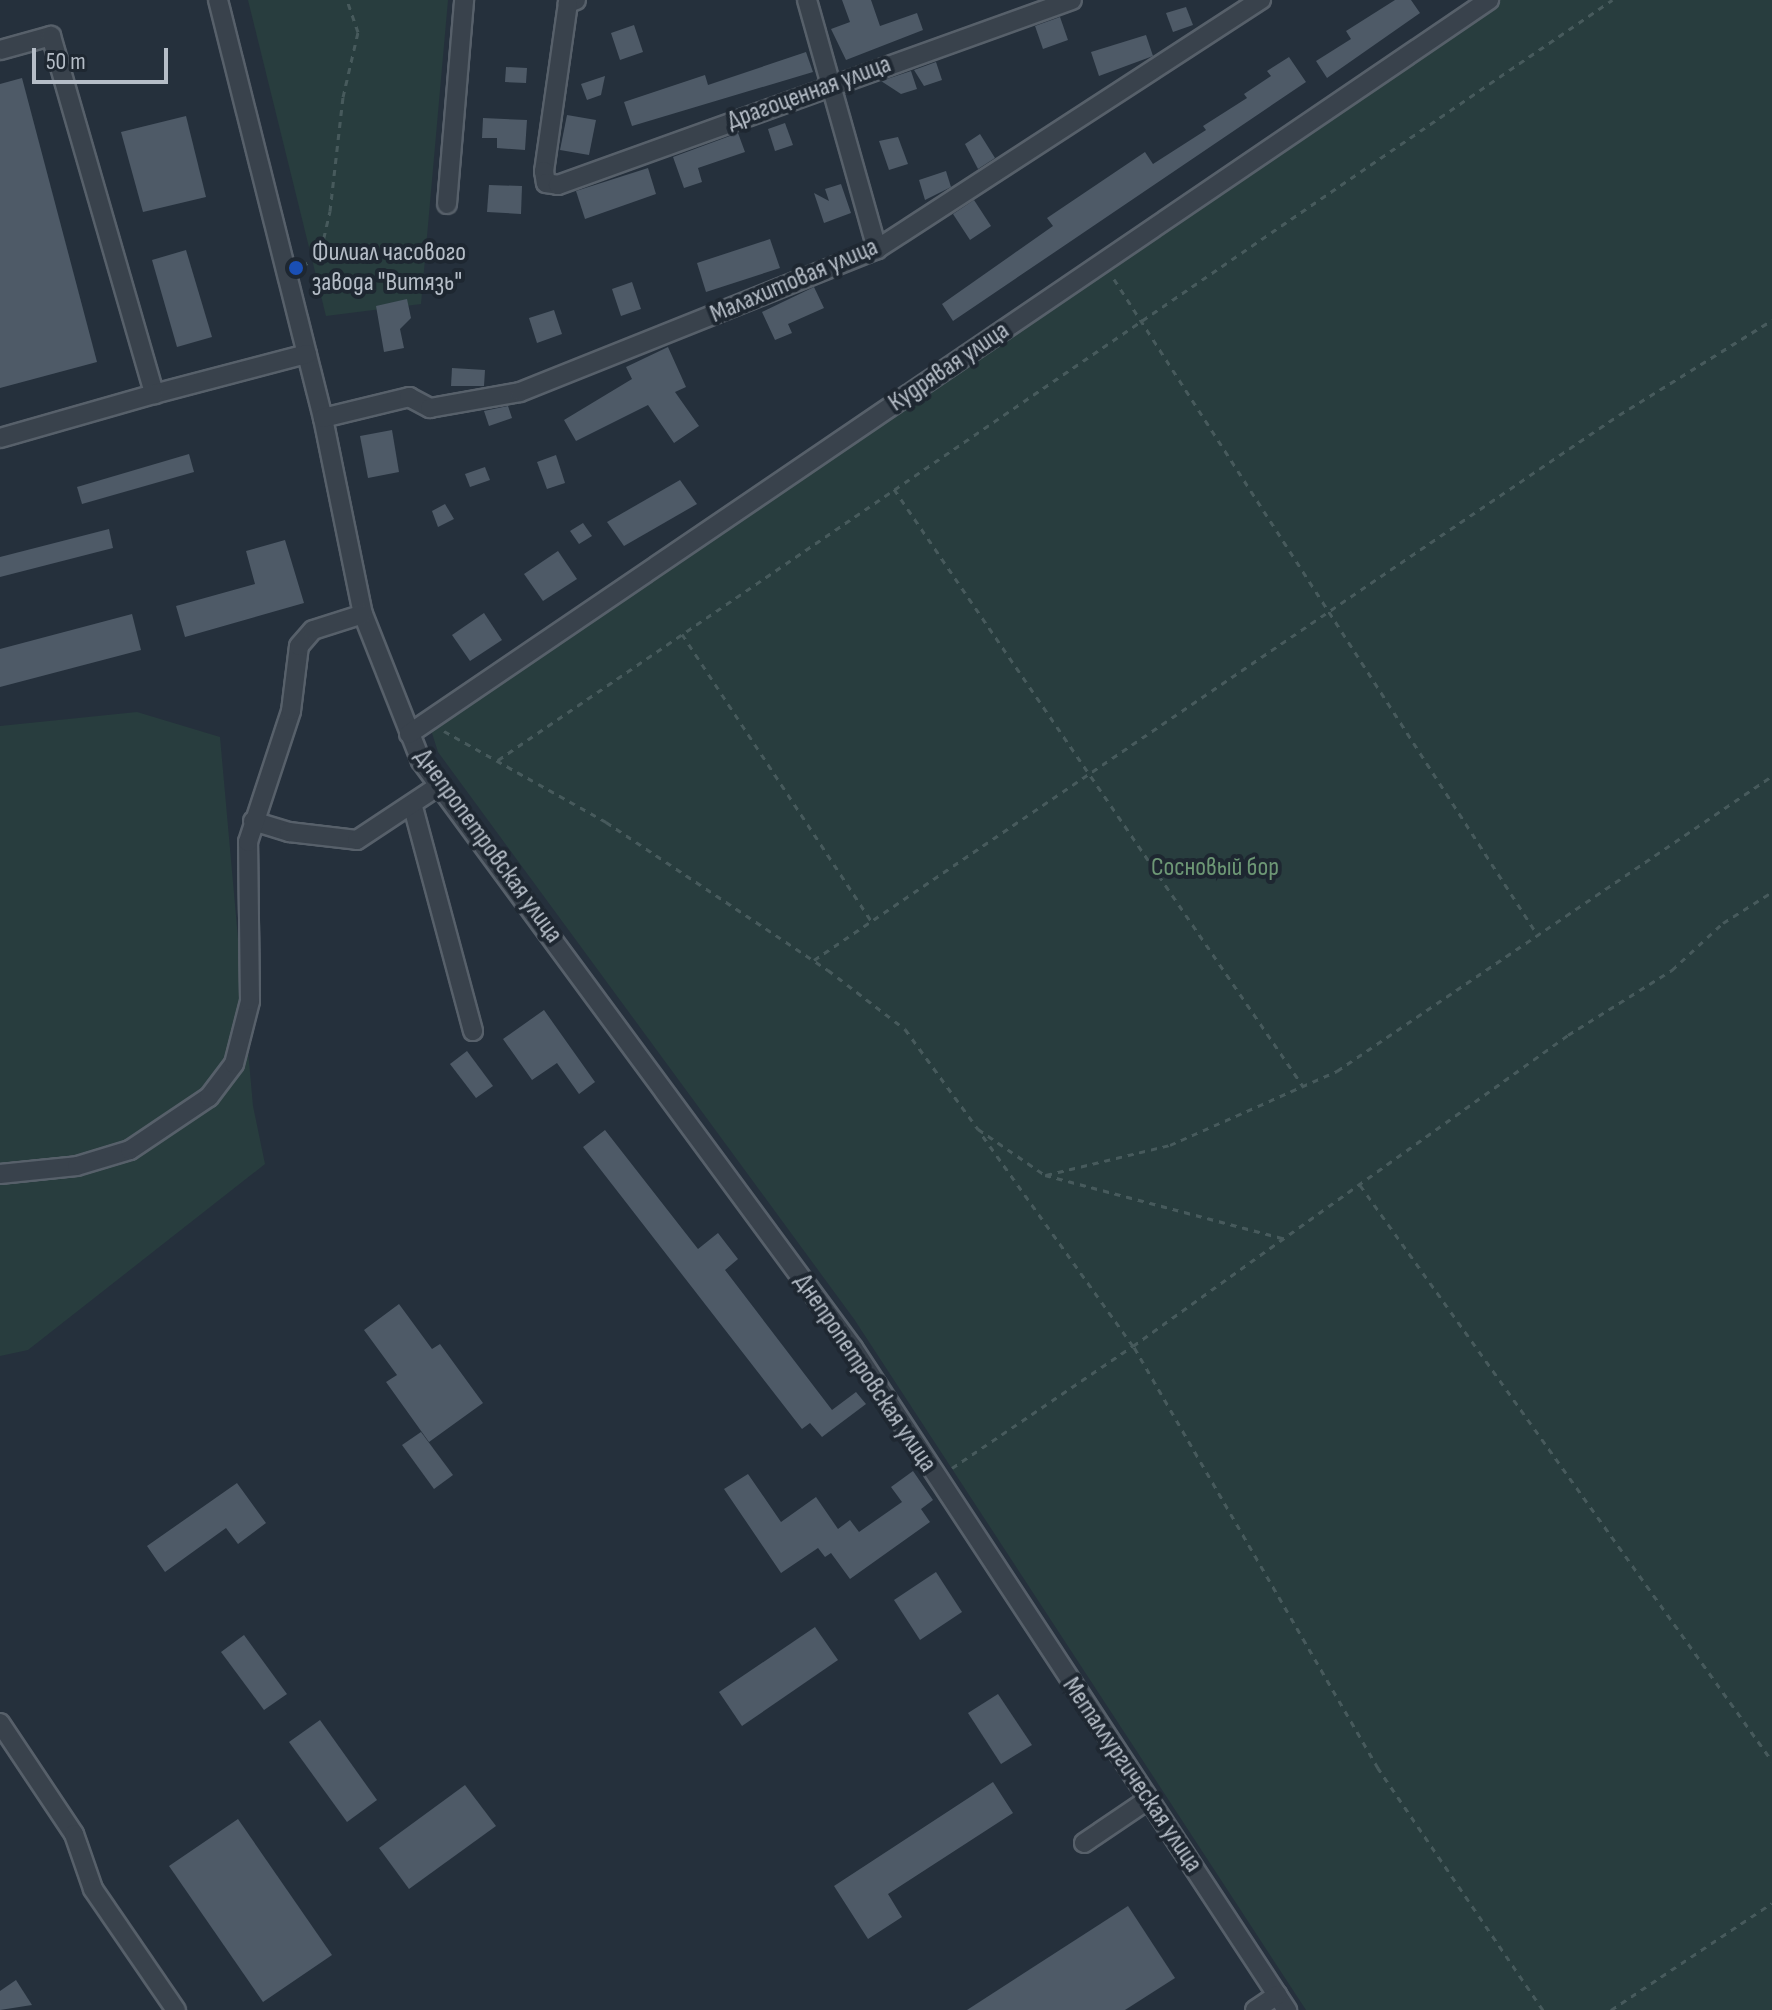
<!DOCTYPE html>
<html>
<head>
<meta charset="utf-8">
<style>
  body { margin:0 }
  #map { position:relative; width:1772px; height:2010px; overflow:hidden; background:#25303c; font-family:"Sofia Sans Condensed",sans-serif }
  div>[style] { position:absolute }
  .green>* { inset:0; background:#283d3e }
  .building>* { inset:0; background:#4e5a67 }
  .path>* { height:3px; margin-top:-1.5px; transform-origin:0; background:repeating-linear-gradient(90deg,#475a5c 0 6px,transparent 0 12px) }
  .roads { filter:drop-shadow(2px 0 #57606a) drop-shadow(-2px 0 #57606a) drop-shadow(0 2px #57606a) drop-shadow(0 -2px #57606a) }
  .minor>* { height:18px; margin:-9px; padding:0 9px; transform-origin:9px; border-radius:9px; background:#39424c }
  .dots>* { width:22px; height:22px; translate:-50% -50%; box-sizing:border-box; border:4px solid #1e2731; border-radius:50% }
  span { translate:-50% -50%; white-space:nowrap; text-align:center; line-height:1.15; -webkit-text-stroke:8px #1e2731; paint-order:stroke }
  .street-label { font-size:26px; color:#b5bdc7 }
  .poi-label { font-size:26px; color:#b5bdc7 }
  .left { translate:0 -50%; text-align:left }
  .park-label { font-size:26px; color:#6d9775 }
  .scale { position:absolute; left:32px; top:48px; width:136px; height:36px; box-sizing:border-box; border:4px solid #b5bdc7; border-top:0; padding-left:10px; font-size:24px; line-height:28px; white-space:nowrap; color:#b5bdc7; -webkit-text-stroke:6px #1e2731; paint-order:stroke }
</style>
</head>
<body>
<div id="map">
  <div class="green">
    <div style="clip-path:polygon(248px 0,448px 0,421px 304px,326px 316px)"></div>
    <div style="clip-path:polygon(1499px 0,1772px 0,1772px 2010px,1306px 2010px,854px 1319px,438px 752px,430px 727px)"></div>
    <div style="clip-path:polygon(137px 712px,220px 737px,253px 1106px,265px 1164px,28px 1350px,0 1356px,0 726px)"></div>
  </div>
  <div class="building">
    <div style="clip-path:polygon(842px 0,871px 0,880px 26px,917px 13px,923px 30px,846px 60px,831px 29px,850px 22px)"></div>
    <div style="clip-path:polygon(1395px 0,1411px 0,1420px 13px,1327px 78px,1316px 61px,1351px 39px,1346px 31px)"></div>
    <div style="clip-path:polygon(1186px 7px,1193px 25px,1173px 32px,1166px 13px)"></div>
    <div style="clip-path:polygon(1060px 17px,1068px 40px,1043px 49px,1035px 26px)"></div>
    <div style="clip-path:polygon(634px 25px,643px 52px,620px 60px,611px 33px)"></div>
    <div style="clip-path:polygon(1146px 35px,1153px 56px,1099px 76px,1091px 52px)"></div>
    <div style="clip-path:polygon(806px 52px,813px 72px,632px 126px,624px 102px,705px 75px,708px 85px)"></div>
    <div style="clip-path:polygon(1289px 57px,1306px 82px,953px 321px,942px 304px,1053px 226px,1047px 218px,1145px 152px,1153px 164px,1206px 130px,1203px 126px,1247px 98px,1244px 94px,1271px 76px,1267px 71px)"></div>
    <div style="clip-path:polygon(936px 62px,942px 80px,924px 86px,914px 70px)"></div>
    <div style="clip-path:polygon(506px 67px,527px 68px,526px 83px,505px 82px)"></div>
    <div style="clip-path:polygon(911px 71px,917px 89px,901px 94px,881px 81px)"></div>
    <div style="clip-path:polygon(605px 76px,601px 95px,587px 100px,581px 84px)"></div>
    <div style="clip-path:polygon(22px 78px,97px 362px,0 388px,0 84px)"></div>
    <div style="clip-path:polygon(567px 115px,596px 120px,589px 155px,560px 150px)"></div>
    <div style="clip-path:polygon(186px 116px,206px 197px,143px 212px,121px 132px)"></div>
    <div style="clip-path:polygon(483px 118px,527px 120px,525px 150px,497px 148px,497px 138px,482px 138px)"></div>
    <div style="clip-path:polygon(785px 123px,793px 145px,775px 151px,768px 129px)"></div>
    <div style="clip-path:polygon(738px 133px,745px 152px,698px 168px,702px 182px,684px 188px,673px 157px)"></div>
    <div style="clip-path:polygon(980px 134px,995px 158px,978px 169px,965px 144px)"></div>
    <div style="clip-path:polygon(898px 137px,908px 164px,889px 170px,879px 141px)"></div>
    <div style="clip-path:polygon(648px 168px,656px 194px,585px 219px,576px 191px)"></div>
    <div style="clip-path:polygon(946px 171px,951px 187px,925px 200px,919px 180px)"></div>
    <div style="clip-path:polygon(841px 184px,851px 213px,824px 223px,814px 193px,829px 201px,825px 189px)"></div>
    <div style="clip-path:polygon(489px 185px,522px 186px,521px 214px,487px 212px)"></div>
    <div style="clip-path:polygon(974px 200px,991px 226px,970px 240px,953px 214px)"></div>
    <div style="clip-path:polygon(770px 239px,780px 268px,706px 292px,697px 263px)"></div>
    <div style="clip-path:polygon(186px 250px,212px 337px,177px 347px,152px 260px)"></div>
    <div style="clip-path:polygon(632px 282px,641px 309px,621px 316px,612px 289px)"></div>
    <div style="clip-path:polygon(814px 287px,824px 308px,788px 324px,792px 333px,775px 340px,762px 312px)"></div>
    <div style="clip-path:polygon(407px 299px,411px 318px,400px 329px,404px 348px,384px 352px,376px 306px)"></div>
    <div style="clip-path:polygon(554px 310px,562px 334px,537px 343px,529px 318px)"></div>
    <div style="clip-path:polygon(668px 347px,686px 387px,675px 392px,699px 426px,674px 443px,648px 405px,576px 441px,564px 420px,632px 379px,626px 367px)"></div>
    <div style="clip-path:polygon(452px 368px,485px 370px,484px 386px,451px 386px)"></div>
    <div style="clip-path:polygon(508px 406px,512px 418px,489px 426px,484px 411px)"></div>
    <div style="clip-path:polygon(392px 430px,399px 472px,368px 478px,360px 436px)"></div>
    <div style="clip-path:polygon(189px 454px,194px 472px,82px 504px,77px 487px)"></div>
    <div style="clip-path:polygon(556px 455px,565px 483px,547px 489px,537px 462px)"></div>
    <div style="clip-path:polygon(485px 467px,490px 480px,470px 487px,465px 474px)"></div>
    <div style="clip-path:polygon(680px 480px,697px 504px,624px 546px,607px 522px)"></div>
    <div style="clip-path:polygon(445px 504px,454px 519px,438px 527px,432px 511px)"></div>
    <div style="clip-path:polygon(583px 523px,592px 536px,579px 544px,570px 531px)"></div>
    <div style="clip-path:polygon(109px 529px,113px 548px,0 577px,0 557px)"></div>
    <div style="clip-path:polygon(285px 540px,304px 603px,185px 637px,176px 606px,255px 584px,246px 551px)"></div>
    <div style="clip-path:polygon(558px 551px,577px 579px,543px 601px,524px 574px)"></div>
    <div style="clip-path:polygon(484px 613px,502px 640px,470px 661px,452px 635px)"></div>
    <div style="clip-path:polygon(132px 614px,141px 650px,0 687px,0 649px)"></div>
    <div style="clip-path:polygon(544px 1010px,595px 1082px,579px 1094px,557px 1063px,532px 1080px,503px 1039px)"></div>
    <div style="clip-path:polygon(467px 1051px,493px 1086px,476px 1098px,450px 1064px)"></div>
    <div style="clip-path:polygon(605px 1130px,698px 1249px,718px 1233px,738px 1259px,725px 1270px,832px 1410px,856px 1392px,866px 1404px,822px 1437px,810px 1423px,802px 1429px,583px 1147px)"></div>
    <div style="clip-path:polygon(399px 1304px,432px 1349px,440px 1344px,483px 1403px,429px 1442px,386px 1382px,397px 1375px,364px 1330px)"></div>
    <div style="clip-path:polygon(421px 1432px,453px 1475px,434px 1489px,402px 1445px)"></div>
    <div style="clip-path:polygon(913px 1471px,933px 1500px,921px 1509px,930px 1522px,850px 1579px,831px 1553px,825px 1557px,818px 1548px,781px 1573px,724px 1489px,748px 1474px,781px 1522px,816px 1497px,838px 1529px,850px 1520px,859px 1532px,902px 1502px,891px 1487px)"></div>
    <div style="clip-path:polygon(237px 1483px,266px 1523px,238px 1544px,226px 1528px,165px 1572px,147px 1546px)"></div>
    <div style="clip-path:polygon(936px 1572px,962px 1612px,920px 1640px,894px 1600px)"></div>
    <div style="clip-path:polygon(815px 1627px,838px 1660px,742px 1726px,719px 1692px)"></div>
    <div style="clip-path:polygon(244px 1635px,287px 1694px,264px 1710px,221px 1652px)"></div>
    <div style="clip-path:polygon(998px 1694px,1032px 1745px,1001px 1764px,968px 1713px)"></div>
    <div style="clip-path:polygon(320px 1720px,377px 1800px,347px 1822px,289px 1742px)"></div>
    <div style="clip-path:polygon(993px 1782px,1013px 1813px,888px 1894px,902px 1917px,868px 1939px,834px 1886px)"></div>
    <div style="clip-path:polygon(465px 1785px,496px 1826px,409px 1889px,379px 1848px)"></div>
    <div style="clip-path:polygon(238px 1819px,332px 1955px,263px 2002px,169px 1866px)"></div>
    <div style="clip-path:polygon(1128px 1906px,1175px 1978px,1125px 2010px,967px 2010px)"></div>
    <div style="clip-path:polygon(16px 1980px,32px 2005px,0 2010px,0 1991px)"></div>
  </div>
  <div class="path">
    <div style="left:303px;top:267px;width:25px;rotate:-43deg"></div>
    <div style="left:321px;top:250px;width:40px;rotate:-77deg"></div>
    <div style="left:330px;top:211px;width:115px;rotate:-83.5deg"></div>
    <div style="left:343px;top:97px;width:67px;rotate:-77deg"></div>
    <div style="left:358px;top:32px;width:34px;rotate:-109deg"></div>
    <div style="left:1114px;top:279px;width:780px;rotate:57.15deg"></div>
    <div style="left:894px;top:489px;width:724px;rotate:55.59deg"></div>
    <div style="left:682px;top:634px;width:344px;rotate:56.6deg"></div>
    <div style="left:444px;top:731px;width:186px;rotate:29.3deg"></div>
    <div style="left:606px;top:822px;width:267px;rotate:33.7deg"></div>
    <div style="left:828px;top:970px;width:97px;rotate:37.5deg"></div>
    <div style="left:905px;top:1029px;width:124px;rotate:53.9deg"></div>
    <div style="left:978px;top:1129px;width:81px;rotate:34.5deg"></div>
    <div style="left:1045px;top:1175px;width:249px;rotate:14.9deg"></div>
    <div style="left:498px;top:760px;width:1349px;rotate:-34.3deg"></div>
    <div style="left:814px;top:960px;width:972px;rotate:-34.1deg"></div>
    <div style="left:1619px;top:415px;width:180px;rotate:-31.8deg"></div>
    <div style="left:1046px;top:1175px;width:128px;rotate:-13.6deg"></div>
    <div style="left:1170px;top:1145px;width:183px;rotate:-23.9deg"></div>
    <div style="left:1337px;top:1071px;width:526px;rotate:-34.14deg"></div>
    <div style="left:1360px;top:1185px;width:708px;rotate:54.42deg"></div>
    <div style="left:952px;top:1468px;width:218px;rotate:-34deg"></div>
    <div style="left:1133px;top:1346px;width:263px;rotate:-125.6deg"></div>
    <div style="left:1543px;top:2010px;width:293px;rotate:-124.3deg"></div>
    <div style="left:1378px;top:1768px;width:488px;rotate:-120.1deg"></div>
    <div style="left:1133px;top:1346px;width:535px;rotate:-35.56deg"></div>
    <div style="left:1568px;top:1035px;width:123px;rotate:-32deg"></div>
    <div style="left:1672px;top:970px;width:69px;rotate:-42.7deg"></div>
    <div style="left:1723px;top:923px;width:58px;rotate:-32.3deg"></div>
    <div style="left:1611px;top:2010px;width:193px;rotate:-33.6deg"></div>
  </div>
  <div class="roads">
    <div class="minor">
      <div style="left:218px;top:0;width:431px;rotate:75.9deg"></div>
      <div style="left:323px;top:418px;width:200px;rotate:78.5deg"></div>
      <div style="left:363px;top:614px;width:158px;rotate:68.5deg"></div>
      <div style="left:421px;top:761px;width:729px;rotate:53.65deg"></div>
      <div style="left:853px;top:1348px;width:792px;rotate:56.75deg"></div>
      <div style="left:576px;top:0;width:9px;rotate:159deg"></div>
      <div style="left:568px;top:3px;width:170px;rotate:98.1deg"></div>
      <div style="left:544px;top:171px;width:12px;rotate:81deg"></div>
      <div style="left:546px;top:183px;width:12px;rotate:9deg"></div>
      <div style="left:558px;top:185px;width:546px;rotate:-19.79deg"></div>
      <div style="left:807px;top:0;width:259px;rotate:74.3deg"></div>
      <div style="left:0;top:50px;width:53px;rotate:-15.4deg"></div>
      <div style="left:51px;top:36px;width:373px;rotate:73.9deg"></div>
      <div style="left:154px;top:394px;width:158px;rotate:-14.7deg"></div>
      <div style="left:447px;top:204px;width:205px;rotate:-85.2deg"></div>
      <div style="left:323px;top:418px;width:89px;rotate:-13.7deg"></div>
      <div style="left:409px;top:397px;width:24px;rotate:28deg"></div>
      <div style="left:430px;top:408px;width:91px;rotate:-10.1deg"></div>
      <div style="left:520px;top:392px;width:385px;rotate:-21.8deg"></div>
      <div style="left:877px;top:249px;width:458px;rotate:-33deg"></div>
      <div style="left:0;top:438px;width:160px;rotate:-15.9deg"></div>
      <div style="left:409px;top:734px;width:1306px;rotate:-34.2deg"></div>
      <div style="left:413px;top:807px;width:232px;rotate:75deg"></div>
      <div style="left:253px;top:821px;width:38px;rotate:17deg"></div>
      <div style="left:289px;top:832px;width:68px;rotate:6.7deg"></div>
      <div style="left:357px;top:840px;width:100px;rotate:-33.5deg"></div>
      <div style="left:0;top:1174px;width:77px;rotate:-5.9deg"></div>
      <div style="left:77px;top:1166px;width:55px;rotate:-16.8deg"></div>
      <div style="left:130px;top:1150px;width:95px;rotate:-33.9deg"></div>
      <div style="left:209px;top:1097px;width:41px;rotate:-52.9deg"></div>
      <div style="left:234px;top:1064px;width:65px;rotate:-75.7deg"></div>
      <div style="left:250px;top:1001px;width:159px;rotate:-90.7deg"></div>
      <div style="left:248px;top:842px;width:138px;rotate:-71.8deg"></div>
      <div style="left:291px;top:711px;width:65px;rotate:-83deg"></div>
      <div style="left:299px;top:646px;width:21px;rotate:-49deg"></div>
      <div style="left:313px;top:630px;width:52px;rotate:-17.7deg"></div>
      <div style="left:0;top:1723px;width:133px;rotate:56.3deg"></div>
      <div style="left:74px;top:1834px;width:58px;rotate:70.9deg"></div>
      <div style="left:93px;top:1889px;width:147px;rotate:55.6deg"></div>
      <div style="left:1084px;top:1843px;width:78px;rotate:-34.1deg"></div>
      <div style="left:1255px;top:2010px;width:27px;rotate:-34deg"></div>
    </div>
  </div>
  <div class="dots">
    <div style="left:296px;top:268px;background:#1a4fb4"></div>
  </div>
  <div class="street-label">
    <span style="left:809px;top:93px;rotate:-20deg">Драгоценная улица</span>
    <span style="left:794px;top:281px;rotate:-23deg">Малахитовая улица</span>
    <span style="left:949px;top:367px;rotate:-34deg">Кудрявая улица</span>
    <span style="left:488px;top:846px;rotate:54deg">Днепропетровская улица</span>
    <span style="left:865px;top:1373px;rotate:56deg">Днепропетровская улица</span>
    <span style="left:1132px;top:1775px;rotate:56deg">Металлургическая улица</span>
  </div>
  <div class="poi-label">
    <span class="left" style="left:312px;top:268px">Филиал часового<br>завода "Витязь"</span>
  </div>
  <div class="park-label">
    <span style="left:1215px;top:868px">Сосновый бор</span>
  </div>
  <div class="scale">50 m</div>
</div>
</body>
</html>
